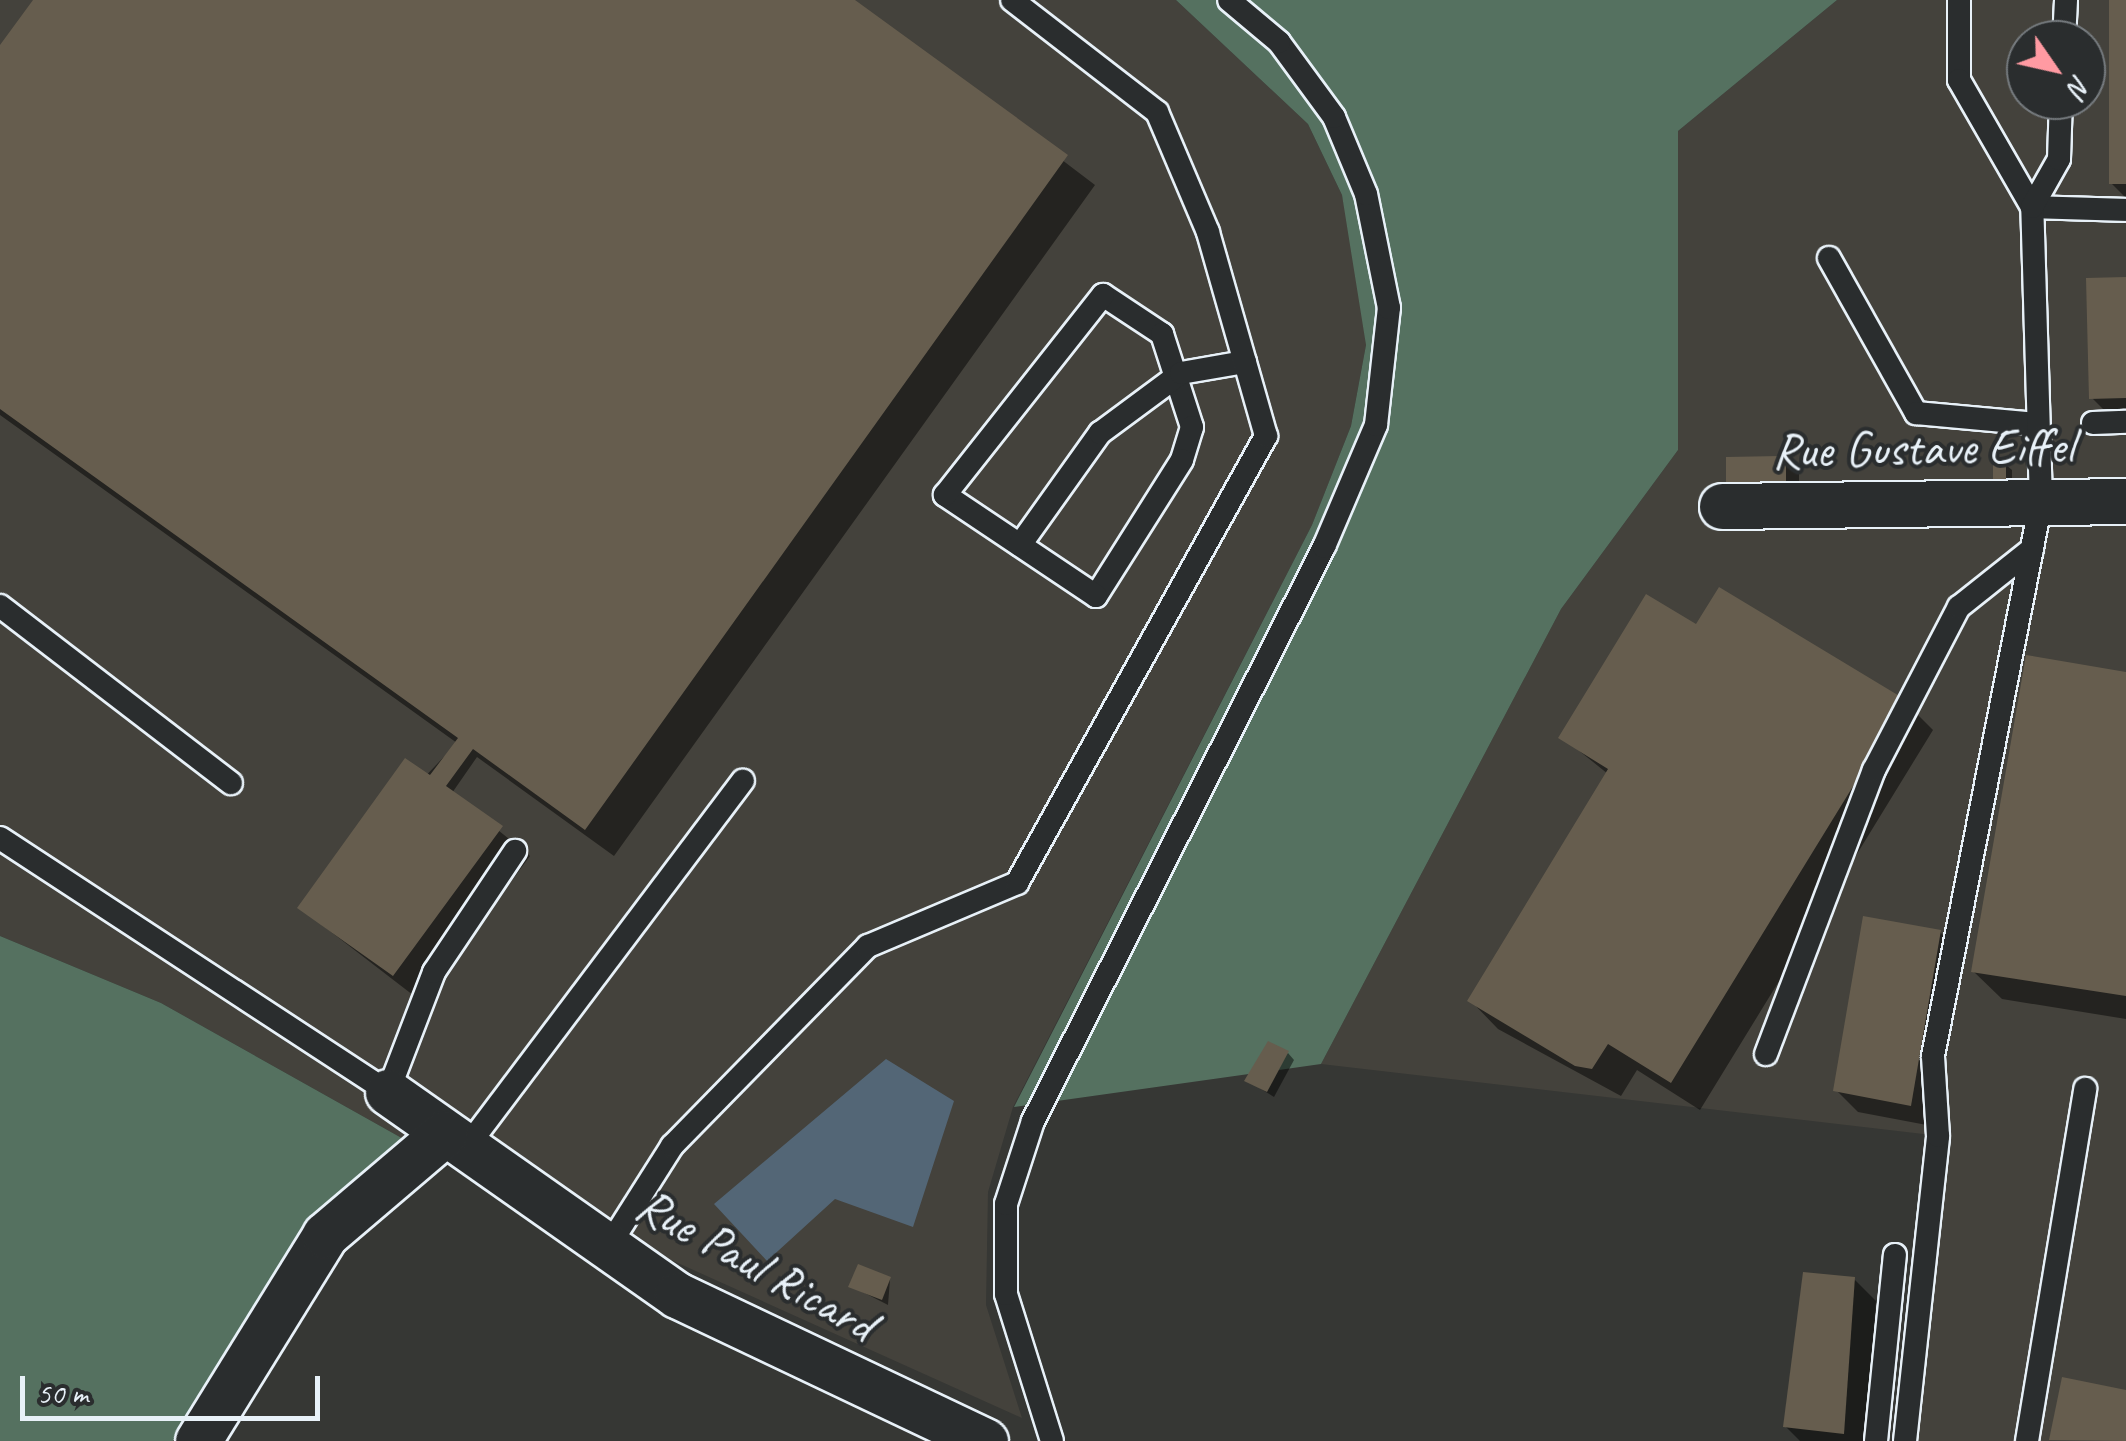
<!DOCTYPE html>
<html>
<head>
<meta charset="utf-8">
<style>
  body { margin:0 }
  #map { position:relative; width:2126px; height:1441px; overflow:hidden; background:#363734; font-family:Caveat,sans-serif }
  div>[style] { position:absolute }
  .built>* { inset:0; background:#44423c }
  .green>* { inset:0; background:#557160 }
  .water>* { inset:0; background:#536676 }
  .shadow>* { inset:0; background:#0007 }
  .building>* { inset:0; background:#665d4e }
  .roads { filter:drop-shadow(2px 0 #e8f1f8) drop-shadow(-2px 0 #e8f1f8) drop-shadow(0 2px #e8f1f8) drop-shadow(0 -2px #e8f1f8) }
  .service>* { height:22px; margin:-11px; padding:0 11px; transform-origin:11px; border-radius:11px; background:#2a2d2e }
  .minor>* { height:45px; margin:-22.5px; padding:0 22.5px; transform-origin:22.5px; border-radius:22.5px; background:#2a2d2e }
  span { translate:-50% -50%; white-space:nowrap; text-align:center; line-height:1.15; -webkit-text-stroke:8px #2a2d2e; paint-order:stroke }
  .street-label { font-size:50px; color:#e8f1f8 }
  .north { position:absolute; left:2006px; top:20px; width:100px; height:100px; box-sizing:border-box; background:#2a2d2e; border:2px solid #767b7f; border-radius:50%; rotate:124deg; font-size:28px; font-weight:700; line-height:40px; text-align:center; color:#e8f1f8 }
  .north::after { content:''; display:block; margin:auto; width:35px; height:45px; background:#ff9aa2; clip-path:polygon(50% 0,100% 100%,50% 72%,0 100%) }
  .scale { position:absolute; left:20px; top:1376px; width:300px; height:45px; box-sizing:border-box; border:5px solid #e8f1f8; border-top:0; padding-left:12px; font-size:30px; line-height:35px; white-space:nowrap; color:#e8f1f8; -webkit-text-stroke:8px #2a2d2e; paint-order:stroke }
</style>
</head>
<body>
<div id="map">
  <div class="built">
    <div style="clip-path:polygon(0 0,1176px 0,1308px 124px,1342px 195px,1359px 271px,1366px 345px,1351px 426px,1312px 525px,1013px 1107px,988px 1192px,986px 1305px,1022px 1418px,407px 1141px,161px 1003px,0 936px)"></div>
    <div style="clip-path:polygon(evenodd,1837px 0,2126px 0,2126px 1441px,1915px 1441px,1949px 1137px,1321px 1064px,1561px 609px,1678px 450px,1678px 131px,1837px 0,2026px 40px,2086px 40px,2086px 100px,2026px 100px,2026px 40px)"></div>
  </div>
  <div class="green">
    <div style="clip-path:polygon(1176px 0,1837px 0,1678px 131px,1678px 450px,1561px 609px,1321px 1064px,1014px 1107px,1312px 525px,1351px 426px,1366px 345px,1342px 195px,1308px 124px)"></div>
    <div style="clip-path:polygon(0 936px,161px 1003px,407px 1141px,329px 1205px,173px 1441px,0 1441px)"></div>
  </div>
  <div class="water">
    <div style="clip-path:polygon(886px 1059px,954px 1101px,913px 1227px,835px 1199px,767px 1261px,714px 1204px)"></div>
  </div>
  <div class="shadow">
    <div style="clip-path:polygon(36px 0,851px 0,1095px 185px,614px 856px,477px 757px,452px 793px,530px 856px,422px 1002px,300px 908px,457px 743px,0 415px,0 50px)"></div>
    <div style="clip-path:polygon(2111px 0,2126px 0,2126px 198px,2111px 183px)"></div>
    <div style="clip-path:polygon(2126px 280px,2126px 426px,2120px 426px,2092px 398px)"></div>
    <div style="clip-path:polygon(1784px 458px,1799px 473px,1799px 501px,1743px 501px)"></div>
    <div style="clip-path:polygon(2005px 464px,2012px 470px,2012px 486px,1995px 479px)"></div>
    <div style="clip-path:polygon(2126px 674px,2126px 1019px,2002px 999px,1973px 971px)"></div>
    <div style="clip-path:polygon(1905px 702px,1933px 730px,1700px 1110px,1637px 1070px,1621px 1096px,1498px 1029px,1470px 1000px,1608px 774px,1562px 737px)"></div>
    <div style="clip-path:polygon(1940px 932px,1961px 954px,1932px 1126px,1858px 1112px,1836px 1090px)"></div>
    <div style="clip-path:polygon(1288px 1053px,1294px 1060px,1274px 1097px,1247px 1080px)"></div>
    <div style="clip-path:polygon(890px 1279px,888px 1305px,851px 1286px)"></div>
    <div style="clip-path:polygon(1854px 1279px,1876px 1301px,1866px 1441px,1800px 1441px,1785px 1426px)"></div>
  </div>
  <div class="building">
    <div style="clip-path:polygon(33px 0,855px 0,1068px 155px,585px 830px,473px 749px,446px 786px,503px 826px,393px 976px,297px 908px,405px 758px,430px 775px,458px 738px,0 409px,0 45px)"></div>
    <div style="clip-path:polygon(2109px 0,2126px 0,2126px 184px,2109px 184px)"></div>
    <div style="clip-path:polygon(2126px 277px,2126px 398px,2089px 399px,2086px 278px)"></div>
    <div style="clip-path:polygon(1786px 456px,1786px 487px,1726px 488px,1726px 457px)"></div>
    <div style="clip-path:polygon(1993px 461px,2006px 461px,2006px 480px,1993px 480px)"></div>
    <div style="clip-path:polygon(1719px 587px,1906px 700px,1671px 1083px,1608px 1044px,1592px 1069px,1575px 1066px,1467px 1001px,1608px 769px,1558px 738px,1646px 594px,1696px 624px)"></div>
    <div style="clip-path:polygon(2026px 655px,2126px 672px,2126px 996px,1971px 972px)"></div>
    <div style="clip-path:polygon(1863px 916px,1941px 930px,1911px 1106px,1833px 1091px)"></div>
    <div style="clip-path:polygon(1268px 1041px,1289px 1051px,1267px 1092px,1244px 1081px)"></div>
    <div style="clip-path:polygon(858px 1264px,891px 1277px,882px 1300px,848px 1287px)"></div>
    <div style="clip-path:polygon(1803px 1272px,1855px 1277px,1844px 1434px,1783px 1427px)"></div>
    <div style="clip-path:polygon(2062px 1377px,2126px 1390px,2126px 1441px,2049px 1440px)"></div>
  </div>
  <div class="roads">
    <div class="service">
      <div style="left:1959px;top:0;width:80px;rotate:90deg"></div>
      <div style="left:1959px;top:80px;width:146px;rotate:60.1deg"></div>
      <div style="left:2064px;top:40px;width:40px;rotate:-87.1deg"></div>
      <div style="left:2032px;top:207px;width:94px;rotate:1.8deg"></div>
      <div style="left:1829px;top:258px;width:178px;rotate:60.7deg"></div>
      <div style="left:1916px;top:413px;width:121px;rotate:5.2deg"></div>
      <div style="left:1103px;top:295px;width:71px;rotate:33.5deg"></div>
      <div style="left:1162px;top:334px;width:98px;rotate:72.1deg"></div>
      <div style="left:1192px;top:427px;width:34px;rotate:107deg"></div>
      <div style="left:1182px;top:460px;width:161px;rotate:122.3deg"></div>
      <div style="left:1096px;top:596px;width:182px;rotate:-146.2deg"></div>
      <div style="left:945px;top:495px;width:255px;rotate:-51.7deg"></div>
      <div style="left:2093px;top:423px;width:33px;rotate:-2deg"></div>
      <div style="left:1020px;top:545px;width:138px;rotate:-54.5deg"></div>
      <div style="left:1100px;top:433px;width:101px;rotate:-36.5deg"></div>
      <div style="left:1181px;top:373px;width:65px;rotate:-9.8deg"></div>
      <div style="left:0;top:606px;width:291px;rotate:37.5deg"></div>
      <div style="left:0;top:838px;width:464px;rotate:33.2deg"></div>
      <div style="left:388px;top:1092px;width:129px;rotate:-69deg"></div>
      <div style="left:434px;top:972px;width:146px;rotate:-56.2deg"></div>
      <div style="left:1766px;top:1054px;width:304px;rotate:-69.2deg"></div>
      <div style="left:1874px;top:770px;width:184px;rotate:-62.5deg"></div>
      <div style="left:1959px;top:607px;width:93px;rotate:-38.5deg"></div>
      <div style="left:466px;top:1148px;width:460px;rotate:-53deg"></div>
      <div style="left:608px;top:1247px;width:120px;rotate:-57.6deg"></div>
      <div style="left:672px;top:1146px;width:280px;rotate:-45.6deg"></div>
      <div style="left:868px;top:946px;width:162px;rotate:-22.9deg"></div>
      <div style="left:1017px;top:883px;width:512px;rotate:-60.88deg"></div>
      <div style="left:1266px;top:436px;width:212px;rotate:-105.9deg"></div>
      <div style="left:1208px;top:232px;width:130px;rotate:-113deg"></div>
      <div style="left:1157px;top:112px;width:183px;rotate:-142.3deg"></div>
      <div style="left:1052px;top:1441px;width:154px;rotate:-107.4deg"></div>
      <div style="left:1006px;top:1294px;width:90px;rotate:-90deg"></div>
      <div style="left:1006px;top:1204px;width:87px;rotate:-72deg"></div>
      <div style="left:1033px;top:1121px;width:644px;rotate:-63.12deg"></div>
      <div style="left:1324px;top:547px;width:133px;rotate:-66.9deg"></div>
      <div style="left:1376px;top:425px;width:118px;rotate:-83.7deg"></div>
      <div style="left:1389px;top:308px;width:116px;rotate:-101.4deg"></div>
      <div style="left:1366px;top:194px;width:83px;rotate:-112.6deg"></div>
      <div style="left:1334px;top:117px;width:93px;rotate:-126.3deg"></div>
      <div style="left:1279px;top:42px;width:65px;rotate:-140deg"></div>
      <div style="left:1876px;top:1441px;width:187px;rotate:-84.2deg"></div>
      <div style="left:1905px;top:1441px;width:307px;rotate:-83.8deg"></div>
      <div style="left:1938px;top:1136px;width:80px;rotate:-93.6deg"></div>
      <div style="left:1933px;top:1056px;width:564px;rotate:-78.97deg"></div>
      <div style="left:2041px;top:502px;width:295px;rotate:-91.7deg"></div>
      <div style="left:2032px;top:207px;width:55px;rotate:-60.6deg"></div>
      <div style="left:2059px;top:159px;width:59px;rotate:-88.1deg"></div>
      <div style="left:2027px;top:1441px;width:357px;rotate:-80.6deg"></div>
    </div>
    <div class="minor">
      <div style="left:1722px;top:506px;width:404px;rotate:-0.7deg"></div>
      <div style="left:388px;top:1092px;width:353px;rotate:35.1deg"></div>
      <div style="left:677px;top:1295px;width:341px;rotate:25.4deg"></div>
      <div style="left:198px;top:1441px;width:242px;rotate:-58.3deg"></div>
      <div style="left:325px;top:1235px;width:157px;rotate:-40.4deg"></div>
    </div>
  </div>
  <div class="street-label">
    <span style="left:1923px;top:448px;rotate:-1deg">Rue Gustave Eiffel</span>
    <span style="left:756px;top:1264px;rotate:29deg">Rue Paul Ricard</span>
  </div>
  <div class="north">N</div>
  <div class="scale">50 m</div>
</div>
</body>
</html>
